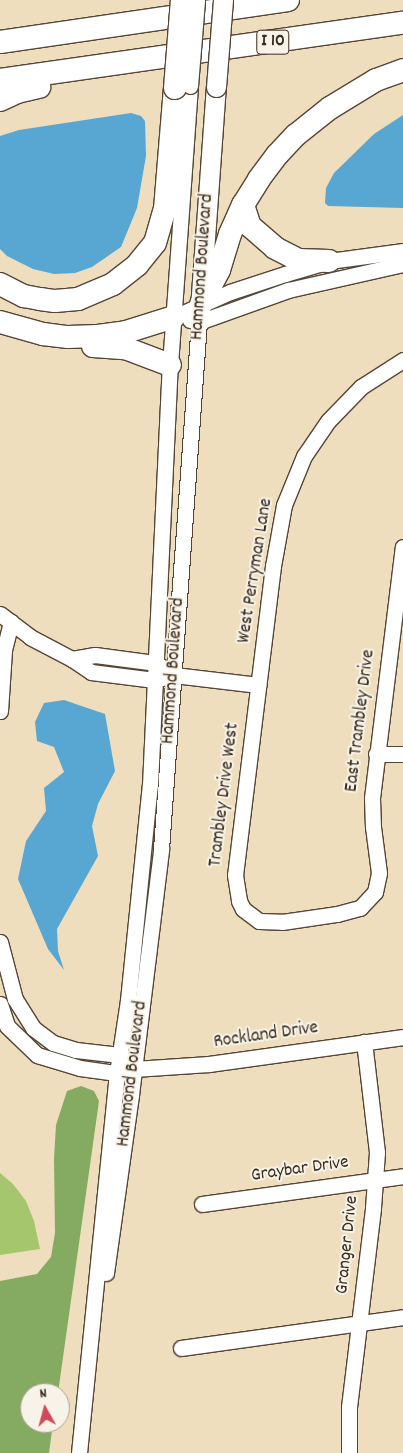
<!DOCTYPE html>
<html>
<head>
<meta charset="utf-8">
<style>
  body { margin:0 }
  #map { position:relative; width:403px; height:1453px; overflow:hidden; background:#eedebd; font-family:Dekko,sans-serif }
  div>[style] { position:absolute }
  .green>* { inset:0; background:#a6c66e }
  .forest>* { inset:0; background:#84ab61 }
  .water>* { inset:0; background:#58a7d2 }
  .roads { filter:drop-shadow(1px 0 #564536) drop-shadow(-1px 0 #564536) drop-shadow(0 1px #564536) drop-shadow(0 -1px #564536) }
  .minor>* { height:15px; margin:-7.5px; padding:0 7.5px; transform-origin:7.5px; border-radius:7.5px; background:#fff }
  .major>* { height:19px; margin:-9.5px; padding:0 9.5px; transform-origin:9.5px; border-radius:9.5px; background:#fff }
  .highway>* { height:22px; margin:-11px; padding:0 11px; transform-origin:11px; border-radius:11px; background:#fff }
  .bridges { filter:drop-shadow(1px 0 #564536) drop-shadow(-1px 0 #564536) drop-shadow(0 1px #564536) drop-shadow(0 -1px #564536) }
  .minor-bridge>* { height:15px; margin:-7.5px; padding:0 7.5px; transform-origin:7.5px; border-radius:7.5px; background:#fff }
  .major-bridge>* { height:19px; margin:-9.5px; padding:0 9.5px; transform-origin:9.5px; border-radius:9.5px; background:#fff }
  .highway-bridge>* { height:22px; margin:-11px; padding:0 11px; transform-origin:11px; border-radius:11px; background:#fff }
  span { translate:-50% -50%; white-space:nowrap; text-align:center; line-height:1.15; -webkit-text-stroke:4px #f7f3e8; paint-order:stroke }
  .shield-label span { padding:1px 4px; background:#f7f3e8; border:1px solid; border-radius:4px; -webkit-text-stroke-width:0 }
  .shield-label { font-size:18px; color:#3b2a1e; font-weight:700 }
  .street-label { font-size:19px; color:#3b2a1e }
  .north { position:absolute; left:20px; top:1383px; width:50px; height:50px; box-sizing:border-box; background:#f7f3e8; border:1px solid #aca397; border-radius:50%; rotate:353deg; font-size:14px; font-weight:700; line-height:20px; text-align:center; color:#3b2a1e }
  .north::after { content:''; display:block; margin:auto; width:18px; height:22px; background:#d1495b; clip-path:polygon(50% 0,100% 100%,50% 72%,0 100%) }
</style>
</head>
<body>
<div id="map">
  <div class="green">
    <div style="clip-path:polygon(0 1173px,13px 1184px,26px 1201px,34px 1221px,40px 1249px,0 1255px)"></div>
  </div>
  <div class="forest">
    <div style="clip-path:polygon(81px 1086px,94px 1091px,99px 1101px,58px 1393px,30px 1393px,30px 1423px,53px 1423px,49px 1453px,0 1453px,0 1281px,37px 1274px,51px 1257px,55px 1233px,54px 1159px,56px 1125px,67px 1091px)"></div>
  </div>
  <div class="water">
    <div style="clip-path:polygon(131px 113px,141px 116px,145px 121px,146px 156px,137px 208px,121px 247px,92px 267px,75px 273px,54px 274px,33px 269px,7px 256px,0 249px,0 136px,19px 130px)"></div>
    <div style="clip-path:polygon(403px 115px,403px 208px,328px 206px,325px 203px,326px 188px,334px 173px,374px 134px)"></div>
    <div style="clip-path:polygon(64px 700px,105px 714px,115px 771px,98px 804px,92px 826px,98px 856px,57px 929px,58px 951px,64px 970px,48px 949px,18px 879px,26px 841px,46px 811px,44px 788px,64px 772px,54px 747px,37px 741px,35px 722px,44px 703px)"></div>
  </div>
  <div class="roads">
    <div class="minor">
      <div style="left:174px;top:317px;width:61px;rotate:-24.1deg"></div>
      <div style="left:230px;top:292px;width:58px;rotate:-18.1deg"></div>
      <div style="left:285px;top:274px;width:46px;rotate:-16.5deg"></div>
      <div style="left:329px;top:261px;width:75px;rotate:-7.7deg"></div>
      <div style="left:190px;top:320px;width:9px;rotate:13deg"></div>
      <div style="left:199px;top:322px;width:95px;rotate:-19.8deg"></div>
      <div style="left:288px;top:290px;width:118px;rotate:-12.7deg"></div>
      <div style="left:403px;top:360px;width:50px;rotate:147.3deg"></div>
      <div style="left:361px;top:387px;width:47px;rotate:134.1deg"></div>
      <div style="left:328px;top:421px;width:42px;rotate:124.4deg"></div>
      <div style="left:304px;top:456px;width:53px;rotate:112.2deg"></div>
      <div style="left:284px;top:505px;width:62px;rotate:100.2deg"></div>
      <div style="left:273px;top:566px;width:311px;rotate:97deg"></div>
      <div style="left:235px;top:875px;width:26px;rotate:81deg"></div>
      <div style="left:239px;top:901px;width:9px;rotate:63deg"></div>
      <div style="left:243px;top:909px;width:20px;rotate:37deg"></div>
      <div style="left:259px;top:921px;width:23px;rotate:2deg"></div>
      <div style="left:282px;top:922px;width:56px;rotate:-8.3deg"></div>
      <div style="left:337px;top:914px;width:24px;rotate:-15deg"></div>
      <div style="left:360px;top:908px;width:22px;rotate:-47deg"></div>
      <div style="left:375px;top:892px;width:19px;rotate:-78deg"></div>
      <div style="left:379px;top:873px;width:46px;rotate:-97.4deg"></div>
      <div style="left:373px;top:827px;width:29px;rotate:-92deg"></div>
      <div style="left:372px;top:798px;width:253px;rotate:-83deg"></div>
      <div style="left:0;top:614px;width:38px;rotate:37deg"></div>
      <div style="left:30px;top:637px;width:47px;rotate:27.6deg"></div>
      <div style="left:72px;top:659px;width:23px;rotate:34deg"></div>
      <div style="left:91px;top:672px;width:64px;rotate:7.2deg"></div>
      <div style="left:154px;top:680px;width:21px;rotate:-14deg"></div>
      <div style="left:174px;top:675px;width:85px;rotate:6.8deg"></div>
      <div style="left:72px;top:659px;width:23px;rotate:-10deg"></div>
      <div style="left:95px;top:655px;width:62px;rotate:7.5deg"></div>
      <div style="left:156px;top:663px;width:7px;rotate:34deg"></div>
      <div style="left:0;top:711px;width:61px;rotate:-86.2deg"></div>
      <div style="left:4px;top:650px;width:29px;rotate:-76deg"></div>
      <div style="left:376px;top:754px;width:27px"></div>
      <div style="left:0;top:942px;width:59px;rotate:75.3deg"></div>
      <div style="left:15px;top:999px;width:34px;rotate:58deg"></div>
      <div style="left:33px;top:1028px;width:25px;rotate:37deg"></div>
      <div style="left:53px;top:1043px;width:24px;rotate:17deg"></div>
      <div style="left:76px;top:1050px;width:44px;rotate:6.5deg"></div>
      <div style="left:120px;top:1055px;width:8px;rotate:45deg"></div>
      <div style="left:0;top:1004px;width:23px;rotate:72deg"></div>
      <div style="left:7px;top:1026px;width:42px;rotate:44deg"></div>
      <div style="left:37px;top:1055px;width:45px;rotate:16.8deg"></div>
      <div style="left:80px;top:1068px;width:37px;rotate:8deg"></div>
      <div style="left:117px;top:1073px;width:17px;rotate:-13deg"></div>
      <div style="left:134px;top:1069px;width:75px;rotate:-3.8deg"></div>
      <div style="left:209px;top:1064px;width:196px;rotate:-7.9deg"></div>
      <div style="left:202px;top:1204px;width:203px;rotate:-7.9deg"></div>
      <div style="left:106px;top:1273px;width:180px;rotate:-82deg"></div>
      <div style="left:131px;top:1095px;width:248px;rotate:-83deg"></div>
      <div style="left:161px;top:849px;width:528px;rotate:-85.88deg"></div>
      <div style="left:181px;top:1348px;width:224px;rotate:-7.9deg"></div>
      <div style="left:79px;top:1453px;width:382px;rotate:-84.3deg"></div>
      <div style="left:117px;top:1073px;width:74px;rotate:-81.4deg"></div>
      <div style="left:128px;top:1000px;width:216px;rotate:-84.2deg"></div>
      <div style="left:150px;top:785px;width:420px;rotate:-87.3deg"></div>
      <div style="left:170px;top:365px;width:280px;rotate:-85.9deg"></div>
      <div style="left:349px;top:1453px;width:46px;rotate:-90deg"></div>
      <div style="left:349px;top:1407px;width:200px;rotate:-83.1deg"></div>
      <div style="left:373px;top:1208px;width:56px;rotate:-85.9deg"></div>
      <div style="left:377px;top:1152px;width:111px;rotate:-96.7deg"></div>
    </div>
    <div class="major">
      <div style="left:199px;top:322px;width:236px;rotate:-85.9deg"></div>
    </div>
    <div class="highway">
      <div style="left:0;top:42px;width:291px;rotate:-8.3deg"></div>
      <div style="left:0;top:80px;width:407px;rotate:-8.1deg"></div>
      <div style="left:0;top:100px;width:19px;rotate:-25deg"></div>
      <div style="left:17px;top:92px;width:23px;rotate:-13deg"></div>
      <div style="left:243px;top:205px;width:22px;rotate:72deg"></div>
      <div style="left:250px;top:226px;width:33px;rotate:41deg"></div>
      <div style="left:275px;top:248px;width:27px;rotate:27deg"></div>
      <div style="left:299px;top:260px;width:30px;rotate:2deg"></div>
      <div style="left:0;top:284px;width:27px;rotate:27deg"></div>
      <div style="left:24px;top:296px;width:16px;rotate:11deg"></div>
      <div style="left:40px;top:299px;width:15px;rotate:8deg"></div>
      <div style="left:55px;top:301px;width:23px;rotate:-5deg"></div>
      <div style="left:78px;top:299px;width:38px;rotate:-23deg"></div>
      <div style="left:113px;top:284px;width:31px;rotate:-38deg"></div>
      <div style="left:137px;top:265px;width:28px;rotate:-51deg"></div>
      <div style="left:155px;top:243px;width:35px;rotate:-74deg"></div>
      <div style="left:165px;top:209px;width:121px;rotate:-85.3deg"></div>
      <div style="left:201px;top:304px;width:38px;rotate:-62deg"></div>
      <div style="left:219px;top:270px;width:38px;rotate:-73deg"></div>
      <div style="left:230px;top:234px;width:32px;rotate:-66deg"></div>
      <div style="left:243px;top:205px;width:31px;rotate:-58deg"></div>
      <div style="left:259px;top:179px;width:31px;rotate:-53deg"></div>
      <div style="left:278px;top:154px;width:26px;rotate:-47deg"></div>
      <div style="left:296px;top:135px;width:43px;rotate:-38.5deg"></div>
      <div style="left:330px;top:108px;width:54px;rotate:-31.3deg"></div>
      <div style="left:376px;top:80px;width:29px;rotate:-20deg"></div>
      <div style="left:0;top:322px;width:45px;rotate:15.6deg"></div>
      <div style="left:43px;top:334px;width:25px;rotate:7deg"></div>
      <div style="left:68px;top:337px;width:30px;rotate:-2deg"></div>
      <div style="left:98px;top:336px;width:28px;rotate:-8deg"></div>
      <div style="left:126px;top:332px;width:50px;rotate:-17.4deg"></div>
      <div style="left:93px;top:346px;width:32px;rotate:4deg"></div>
      <div style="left:125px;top:348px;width:48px;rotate:20.7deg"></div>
    </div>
  </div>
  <div class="bridges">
    <div class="minor-bridge">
      <div style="left:190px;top:86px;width:86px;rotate:-85.3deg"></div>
    </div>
    <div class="major-bridge">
      <div style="left:216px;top:87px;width:87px;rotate:-85.4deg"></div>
    </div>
    <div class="highway-bridge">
      <div style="left:175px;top:88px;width:88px;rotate:-85.5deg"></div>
    </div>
  </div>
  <div class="shield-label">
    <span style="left:273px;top:42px">I 10</span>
  </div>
  <div class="street-label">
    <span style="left:203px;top:267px;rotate:-86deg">Hammond Boulevard</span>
    <span style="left:256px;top:571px;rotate:-81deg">West Perryman Lane</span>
    <span style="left:174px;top:671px;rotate:-86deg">Hammond Boulevard</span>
    <span style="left:361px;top:721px;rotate:-83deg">East Trambley Drive</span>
    <span style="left:225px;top:795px;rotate:-83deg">Trambley Drive West</span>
    <span style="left:266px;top:1036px;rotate:-8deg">Rockland Drive</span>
    <span style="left:133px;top:1074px;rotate:-83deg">Hammond Boulevard</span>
    <span style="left:300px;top:1170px;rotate:-8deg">Graybar Drive</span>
    <span style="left:348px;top:1245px;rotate:-84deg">Granger Drive</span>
  </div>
  <div class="north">N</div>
</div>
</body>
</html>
